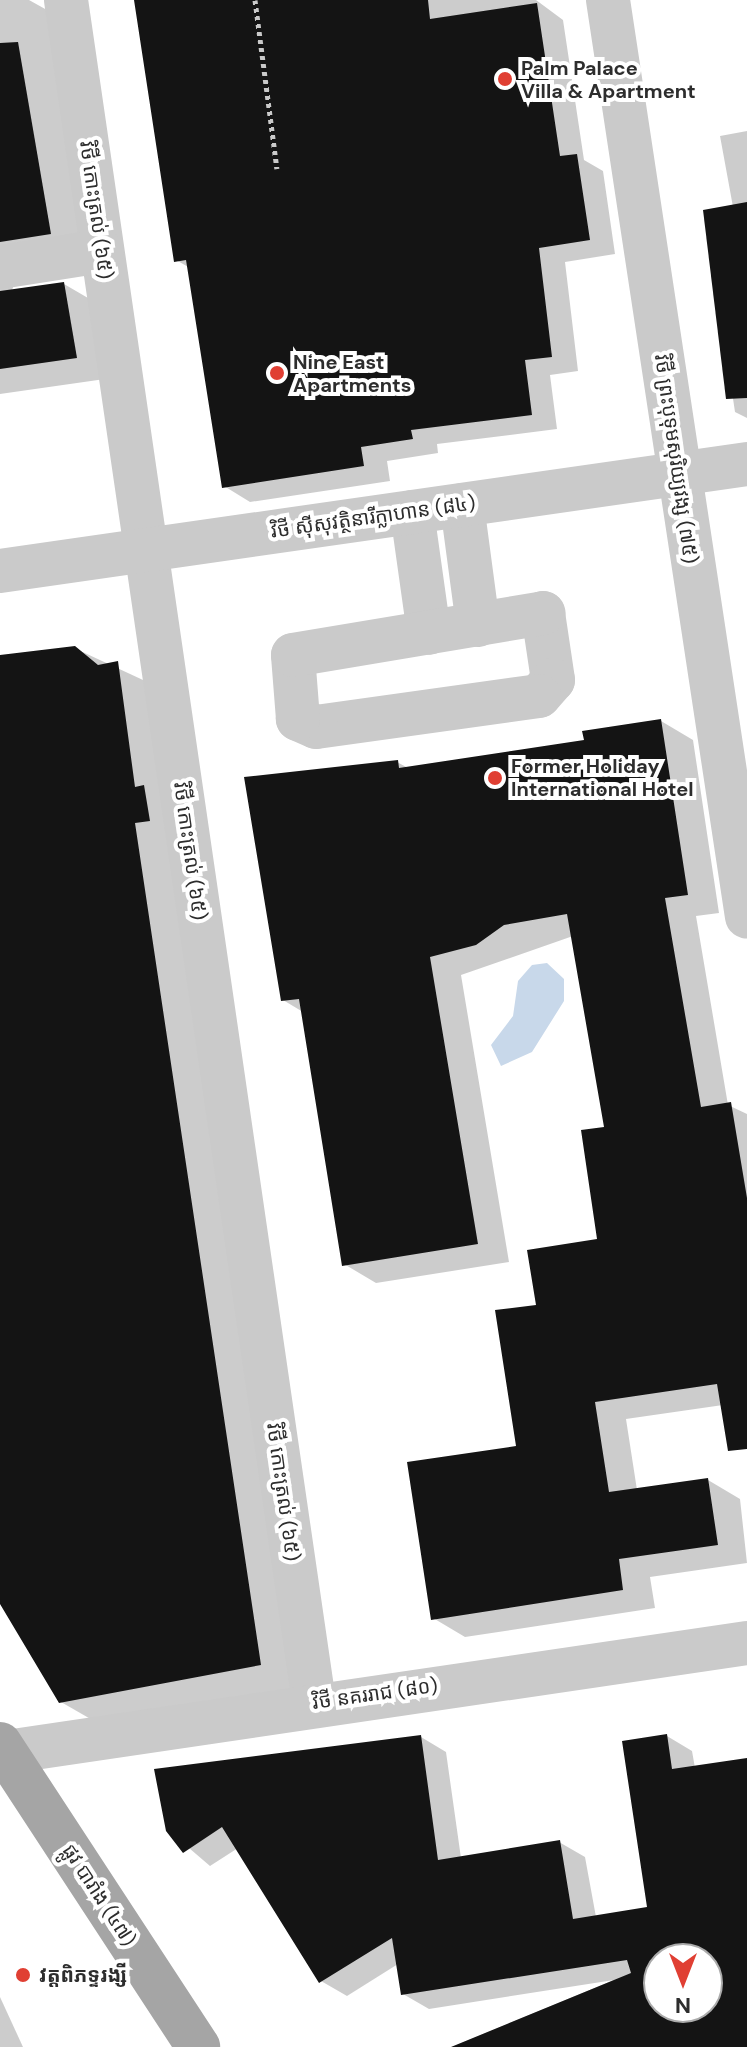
<!DOCTYPE html>
<html>
<head>
<meta charset="utf-8">
<style>
  body { margin:0 }
  #map { position:relative; width:747px; height:2047px; overflow:hidden; background:#fff; font-family:"DM Sans","Noto Sans Khmer",sans-serif }
  div>[style] { position:absolute }
  .water>* { inset:0; background:#c8d8ea }
  .shadow>* { inset:0; background:#0003 }
  .building>* { inset:0; background:#141414 }
  .path>* { height:5px; margin-top:-2.5px; transform-origin:0; background:repeating-linear-gradient(90deg,#cacaca 0 4px,transparent 0 8px) }
  .minor>* { height:44px; margin:-22px; padding:0 22px; transform-origin:22px; border-radius:22px; background:#cacaca }
  .major>* { height:44px; margin:-22px; padding:0 22px; transform-origin:22px; border-radius:22px; background:#a5a5a5 }
  .dots>* { width:22px; height:22px; translate:-50% -50%; box-sizing:border-box; border:4px solid #fff; border-radius:50% }
  span { translate:-50% -50%; white-space:nowrap; text-align:center; line-height:1.15; -webkit-text-stroke:8px #fff; paint-order:stroke }
  .poi-label { font-size:20px; color:#2d2d2d; font-weight:700 }
  .left { translate:0 -50%; text-align:left }
  .street-label { font-size:20px; color:#2d2d2d }
  .north { position:absolute; left:643px; top:1943px; width:80px; height:80px; box-sizing:border-box; background:#fff; border:2px solid #ababab; border-radius:50%; rotate:180deg; font-size:22px; font-weight:700; line-height:32px; text-align:center; color:#2d2d2d }
  .north::after { content:''; display:block; margin:auto; width:28px; height:36px; background:#e03f33; clip-path:polygon(50% 0,100% 100%,50% 72%,0 100%) }
</style>
</head>
<body>
<div id="map">
  <div class="water">
    <div style="clip-path:polygon(547px 963px,564px 979px,564px 1001px,532px 1052px,501px 1066px,491px 1045px,513px 1016px,518px 981px,532px 965px)"></div>
  </div>
  <div class="shadow">
    <div style="clip-path:polygon(0 0,29px 0,47px 10px,86px 254px,21px 267px,12px 290px,64px 284px,100px 305px,112px 378px,0 394px)"></div>
    <div style="clip-path:polygon(137px 0,536px 0,563px 20px,584px 160px,603px 171px,615px 254px,565px 262px,578px 371px,550px 375px,557px 429px,437px 444px,438px 453px,387px 461px,390px 481px,250px 502px,224px 486px,190px 268px,176px 260px)"></div>
    <div style="clip-path:polygon(747px 131px,747px 418px,735px 412px,705px 212px,733px 207px,720px 136px)"></div>
    <div style="clip-path:polygon(74px 648px,156px 686px,300px 1687px,101px 1725px,61px 1702px,0 1602px,0 660px)"></div>
    <div style="clip-path:polygon(661px 721px,693px 740px,719px 913px,696px 916px,728px 1105px,747px 1114px,747px 1428px,723px 1405px,626px 1419px,637px 1490px,708px 1480px,740px 1499px,747px 1563px,650px 1577px,655px 1608px,465px 1637px,433px 1618px,518px 1448px,538px 1306px,599px 1241px,606px 1128px,573px 936px,461px 975px,509px 1262px,376px 1283px,344px 1264px,303px 1012px,283px 1000px,397px 762px,408px 768px,586px 742px)"></div>
    <div style="clip-path:polygon(evenodd,667px 1736px,692px 1751px,695px 1768px,747px 1760px,747px 2047px,452px 2047px,614px 1980px,429px 2009px,403px 1994px,398px 1964px,347px 1996px,321px 1981px,238px 1848px,210px 1866px,168px 1830px,421px 1737px,446px 1752px,461px 1858px,559px 1842px,585px 1857px,596px 1917px,650px 1909px,667px 1736px,659px 1959px,707px 1959px,707px 2007px,659px 2007px,659px 1959px)"></div>
    <div style="clip-path:polygon(0 1997px,23px 2047px,0 2047px)"></div>
  </div>
  <div class="building">
    <div style="clip-path:polygon(134px 0,428px 0,430px 19px,537px 3px,560px 156px,577px 154px,590px 240px,539px 248px,552px 357px,525px 360px,532px 415px,411px 430px,413px 439px,361px 447px,364px 466px,222px 488px,186px 260px,174px 262px)"></div>
    <div style="clip-path:polygon(18px 42px,51px 234px,0 242px,0 43px)"></div>
    <div style="clip-path:polygon(747px 202px,747px 398px,726px 399px,703px 210px)"></div>
    <div style="clip-path:polygon(64px 282px,77px 358px,0 369px,0 291px)"></div>
    <div style="clip-path:polygon(75px 646px,98px 665px,118px 661px,135px 787px,144px 785px,150px 821px,135px 823px,261px 1665px,59px 1703px,0 1604px,0 655px)"></div>
    <div style="clip-path:polygon(661px 719px,688px 895px,665px 898px,701px 1107px,731px 1102px,747px 1198px,747px 1449px,728px 1451px,717px 1384px,595px 1402px,609px 1492px,708px 1478px,718px 1545px,619px 1559px,623px 1590px,431px 1620px,407px 1462px,516px 1446px,495px 1310px,536px 1305px,527px 1250px,597px 1239px,581px 1130px,604px 1127px,567px 914px,504px 925px,476px 945px,430px 957px,478px 1244px,342px 1266px,299px 999px,281px 1001px,244px 777px,398px 760px,399px 768px,584px 740px,582px 731px)"></div>
    <div style="clip-path:polygon(evenodd,667px 1734px,672px 1769px,747px 1758px,747px 2047px,451px 2047px,631px 1973px,627px 1960px,401px 1995px,392px 1938px,319px 1983px,222px 1827px,183px 1853px,166px 1831px,154px 1769px,421px 1735px,438px 1860px,560px 1840px,573px 1919px,647px 1907px,622px 1741px,667px 1734px,659px 1959px,707px 1959px,707px 2007px,659px 2007px,659px 1959px)"></div>
  </div>
  <div class="path">
    <div style="left:255px;top:0;width:170px;rotate:82.6deg"></div>
  </div>
  <div class="minor">
    <div style="left:66px;top:0;width:1720px;rotate:81.71deg"></div>
    <div style="left:608px;top:0;width:927px;rotate:81.38deg"></div>
    <div style="left:0;top:267px;width:103px;rotate:-8.9deg"></div>
    <div style="left:462px;top:505px;width:121px;rotate:82.4deg"></div>
    <div style="left:412px;top:512px;width:122px;rotate:82deg"></div>
    <div style="left:0;top:571px;width:755px;rotate:-8.15deg"></div>
    <div style="left:543px;top:613px;width:68px;rotate:81.5deg"></div>
    <div style="left:553px;top:680px;width:21px;rotate:131deg"></div>
    <div style="left:539px;top:696px;width:225px;rotate:172.1deg"></div>
    <div style="left:316px;top:727px;width:20px;rotate:-156deg"></div>
    <div style="left:298px;top:719px;width:64px;rotate:-94.5deg"></div>
    <div style="left:293px;top:655px;width:254px;rotate:-9.5deg"></div>
    <div style="left:0;top:1753px;width:755px;rotate:-8.38deg"></div>
  </div>
  <div class="major">
    <div style="left:0;top:1744px;width:362px;rotate:56.8deg"></div>
  </div>
  <div class="dots">
    <div style="left:505px;top:79px;background:#e03f33"></div>
    <div style="left:277px;top:373px;background:#e03f33"></div>
    <div style="left:495px;top:778px;background:#e03f33"></div>
    <div style="left:23px;top:1975px;background:#e03f33"></div>
  </div>
  <div class="poi-label">
    <span class="left" style="left:521px;top:80px">Palm Palace<br>Villa &amp; Apartment</span>
    <span class="left" style="left:293px;top:374px">Nine East<br>Apartments</span>
    <span class="left" style="left:511px;top:778px">Former Holiday<br>International Hotel</span>
    <span class="left" style="left:39px;top:1975px">វត្តពិភទ្ទរង្សី</span>
  </div>
  <div class="street-label">
    <span style="left:96px;top:210px;rotate:82deg">វិថី កោះត្រល់ (៦៥)</span>
    <span style="left:676px;top:459px;rotate:82deg">វិថី ព្រះបុទុមសុរិយ្យវង្ស (៧៥)</span>
    <span style="left:373px;top:517px;rotate:-8deg">វិថី ស៊ីសុវត្ថិនារីក្លាហាន (៨៤)</span>
    <span style="left:190px;top:851px;rotate:82deg">វិថី កោះត្រល់ (៦៥)</span>
    <span style="left:283px;top:1492px;rotate:82deg">វិថី កោះត្រល់ (៦៥)</span>
    <span style="left:375px;top:1694px;rotate:-8deg">វិថី នគររាជ (៨០)</span>
    <span style="left:99px;top:1895px;rotate:57deg">ផ្លូវ បារាំង (៤៧)</span>
  </div>
  <div class="north">N</div>
</div>
</body>
</html>
